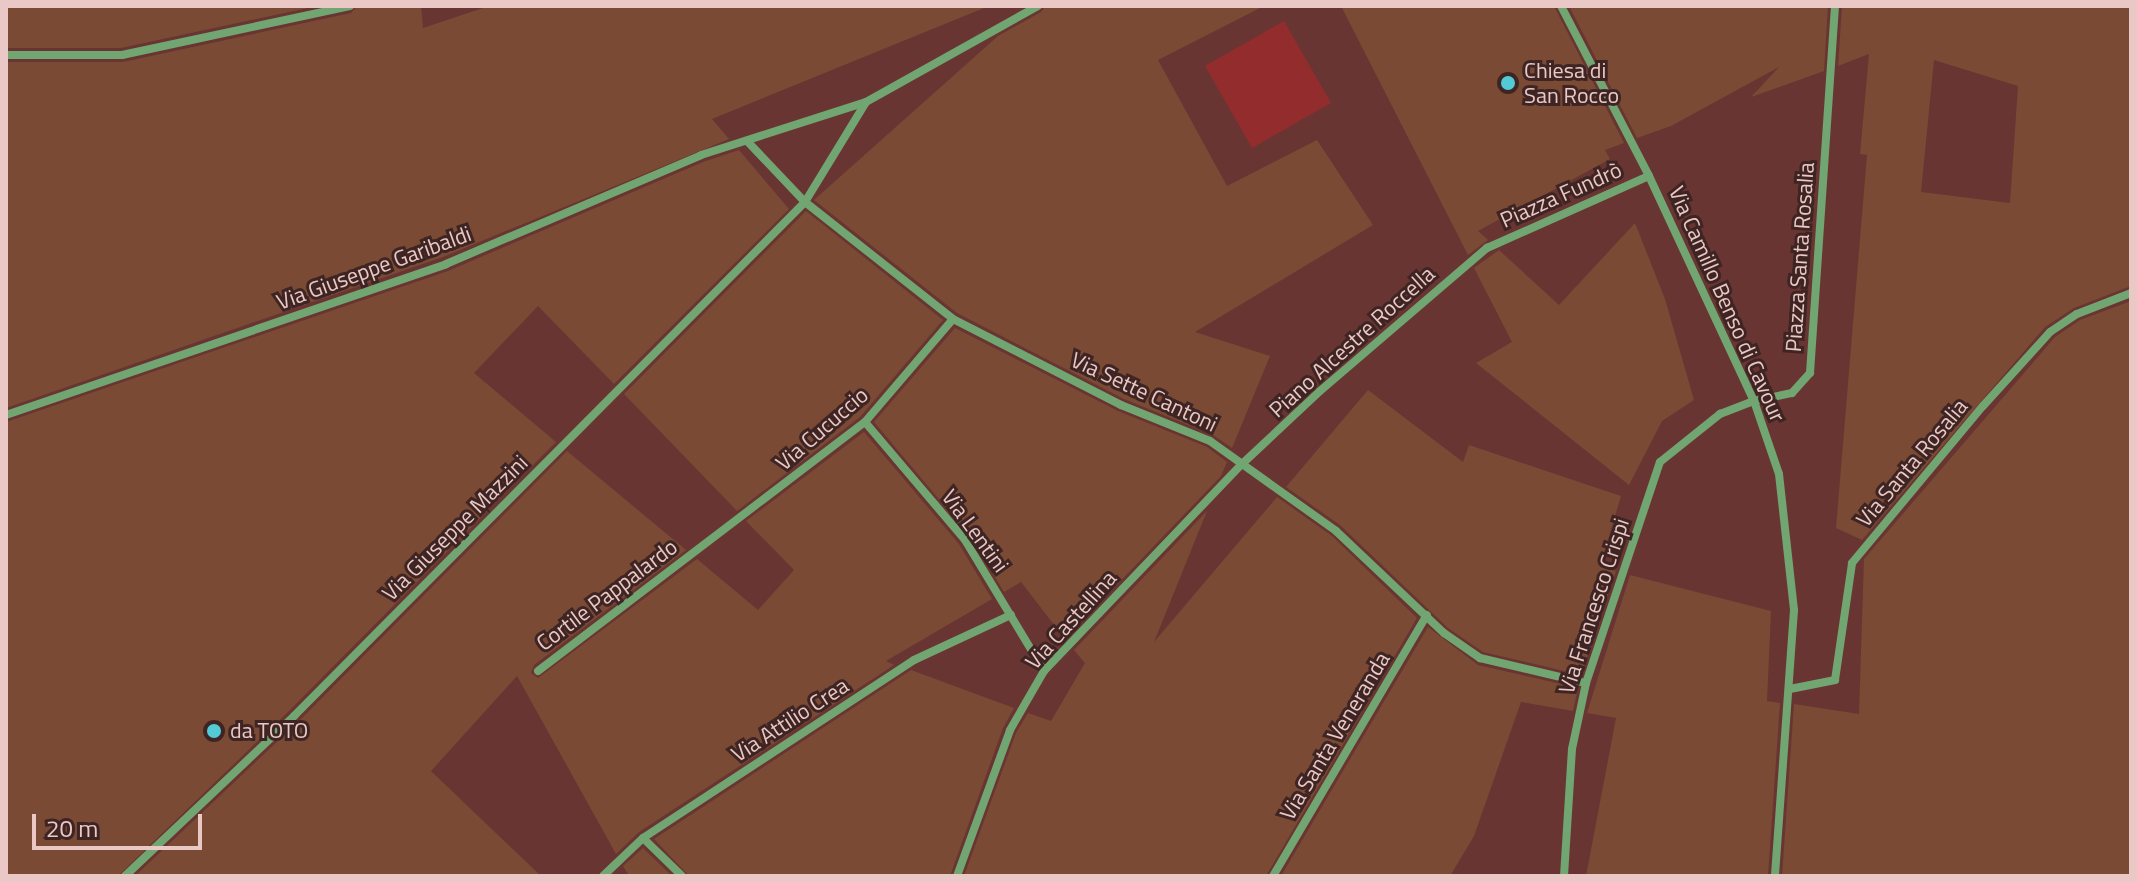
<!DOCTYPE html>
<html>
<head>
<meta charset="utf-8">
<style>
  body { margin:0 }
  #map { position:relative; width:2137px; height:882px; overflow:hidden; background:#693532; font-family:"Titillium Web",sans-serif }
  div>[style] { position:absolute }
  .green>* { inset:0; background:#932d2d }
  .building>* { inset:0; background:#7a4a34 }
  .minor>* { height:8px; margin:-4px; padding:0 4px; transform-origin:4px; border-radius:4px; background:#71a571 }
  .dots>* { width:22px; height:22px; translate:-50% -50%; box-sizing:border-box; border:4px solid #3e2523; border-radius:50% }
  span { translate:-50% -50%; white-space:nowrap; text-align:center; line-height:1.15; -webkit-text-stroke:6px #3e2523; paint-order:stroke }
  .poi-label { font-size:22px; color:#e9c8c5 }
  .left { translate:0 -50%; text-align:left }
  .street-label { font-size:22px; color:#e9c8c5 }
  .frame { position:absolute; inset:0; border:8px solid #e9c8c5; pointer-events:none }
  .scale { position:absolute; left:32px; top:814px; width:170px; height:36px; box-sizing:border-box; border:4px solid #e9c8c5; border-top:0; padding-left:10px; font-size:24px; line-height:28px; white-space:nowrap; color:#e9c8c5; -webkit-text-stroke:6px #3e2523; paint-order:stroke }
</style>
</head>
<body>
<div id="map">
  <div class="green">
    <div style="clip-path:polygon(1284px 21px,1331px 103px,1252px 148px,1205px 66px)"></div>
  </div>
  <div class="building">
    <div style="clip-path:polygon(6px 6px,317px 6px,121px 48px,6px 48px)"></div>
    <div style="clip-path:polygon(357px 6px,421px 6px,423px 28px,489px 6px,984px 8px,712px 119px,729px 139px,443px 257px,6px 408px,6px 62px,123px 62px,351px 13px)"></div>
    <div style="clip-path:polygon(1045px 6px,1264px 6px,1158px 60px,1227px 186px,1317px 140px,1373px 225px,1195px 332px,1270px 356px,1232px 448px,1213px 435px,1124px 399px,957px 313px,814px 200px,998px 36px,1041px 12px)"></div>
    <div style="clip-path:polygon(1341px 6px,1554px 6px,1624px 143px,1605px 150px,1610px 159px,1478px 231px,1488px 240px,1468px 255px)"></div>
    <div style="clip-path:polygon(1569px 6px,1828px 6px,1824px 71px,1751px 97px,1779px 67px,1671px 126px,1637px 138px)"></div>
    <div style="clip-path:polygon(evenodd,1842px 6px,2131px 6px,2131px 286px,2074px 308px,2045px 327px,1862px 540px,1836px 528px,1867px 155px,1860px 154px,1869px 54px,1838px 66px,1842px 6px,1934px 60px,2018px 86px,2010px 203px,1921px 192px,1934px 60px)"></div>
    <div style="clip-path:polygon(739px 150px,789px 209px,614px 384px,538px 306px,474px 373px,556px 442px,289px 711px,118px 876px,6px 876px,6px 422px,448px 271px,703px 162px)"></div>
    <div style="clip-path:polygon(806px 211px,943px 320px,860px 417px,737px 511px,624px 394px)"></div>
    <div style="clip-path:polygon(1635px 223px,1665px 299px,1694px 400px,1662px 421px,1629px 485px,1476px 363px,1512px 342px,1474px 268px,1499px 250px,1559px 305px)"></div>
    <div style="clip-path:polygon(2131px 301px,2131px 876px,1782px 876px,1794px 704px,1859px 714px,1864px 559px,2055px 337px,2080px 320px)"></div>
    <div style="clip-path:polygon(955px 328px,1118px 411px,1207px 447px,1227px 462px,1221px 476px,1065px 639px,1021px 582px,1004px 592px,970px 536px,874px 422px)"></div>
    <div style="clip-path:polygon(1368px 390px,1463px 462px,1469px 445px,1621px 496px,1600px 567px,1616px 571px,1581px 675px,1483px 652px,1448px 628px,1340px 525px,1286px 487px)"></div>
    <div style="clip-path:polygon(864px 432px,959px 544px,992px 599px,886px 661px,894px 665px,639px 832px,616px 854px,517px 676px,431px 771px,541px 876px,135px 876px,299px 721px,567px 451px,686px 550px,534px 665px,531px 673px,538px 678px,697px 559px,758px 610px,794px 570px,746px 521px)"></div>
    <div style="clip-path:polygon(1277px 497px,1332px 536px,1417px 618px,1266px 876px,964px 876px,1016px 733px,1028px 713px,1051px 721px,1085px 663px,1074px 650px,1207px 511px,1154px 642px)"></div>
    <div style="clip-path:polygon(1630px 575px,1771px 611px,1767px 701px,1780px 703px,1768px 876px,1586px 876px,1616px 718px,1587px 713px)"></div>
    <div style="clip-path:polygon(1428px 627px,1478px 665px,1578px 688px,1573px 711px,1521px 702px,1474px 836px,1450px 876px,1281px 876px)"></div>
    <div style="clip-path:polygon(911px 670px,1014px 708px,1003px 728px,950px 876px,689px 876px,654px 839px)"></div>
    <div style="clip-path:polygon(643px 848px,672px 876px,629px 876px,623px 866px)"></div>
  </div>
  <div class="minor">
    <div style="left:1561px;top:6px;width:191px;rotate:62.6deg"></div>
    <div style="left:1649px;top:176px;width:248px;rotate:65deg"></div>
    <div style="left:1754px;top:401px;width:77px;rotate:71.1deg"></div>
    <div style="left:1779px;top:474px;width:137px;rotate:83.7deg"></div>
    <div style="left:1794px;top:610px;width:267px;rotate:94.1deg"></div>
    <div style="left:6px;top:55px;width:116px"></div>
    <div style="left:122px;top:55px;width:233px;rotate:-12.1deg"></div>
    <div style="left:748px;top:142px;width:83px;rotate:46.5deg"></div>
    <div style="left:805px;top:202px;width:189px;rotate:38.3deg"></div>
    <div style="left:953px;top:319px;width:189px;rotate:27.1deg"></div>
    <div style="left:1121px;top:405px;width:96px;rotate:22deg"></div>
    <div style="left:1210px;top:441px;width:155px;rotate:35.5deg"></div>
    <div style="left:1336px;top:531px;width:149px;rotate:43.4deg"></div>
    <div style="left:1444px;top:633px;width:44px;rotate:34.8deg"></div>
    <div style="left:1480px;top:658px;width:109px;rotate:13.3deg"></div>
    <div style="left:6px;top:415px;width:465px;rotate:-18.9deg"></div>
    <div style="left:446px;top:264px;width:277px;rotate:-23.1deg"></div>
    <div style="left:701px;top:155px;width:173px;rotate:-17.8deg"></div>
    <div style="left:866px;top:102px;width:197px;rotate:-29.2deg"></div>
    <div style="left:865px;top:422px;width:155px;rotate:49.7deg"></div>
    <div style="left:965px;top:540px;width:153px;rotate:58.9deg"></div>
    <div style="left:538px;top:671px;width:411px;rotate:-37.3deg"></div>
    <div style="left:865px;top:422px;width:135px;rotate:-49.5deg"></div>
    <div style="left:1790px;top:689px;width:46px;rotate:-11.3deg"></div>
    <div style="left:1835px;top:680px;width:118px;rotate:-81.7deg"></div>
    <div style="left:1852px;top:563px;width:204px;rotate:-50.2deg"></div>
    <div style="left:1983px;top:406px;width:100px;rotate:-47.8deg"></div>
    <div style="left:2050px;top:332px;width:32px;rotate:-34deg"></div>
    <div style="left:2077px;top:314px;width:58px;rotate:-21.3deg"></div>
    <div style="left:643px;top:838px;width:54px;rotate:44.3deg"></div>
    <div style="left:125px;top:876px;width:233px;rotate:-43.4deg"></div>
    <div style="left:294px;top:716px;width:725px;rotate:-45.17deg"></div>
    <div style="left:805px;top:202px;width:117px;rotate:-58.6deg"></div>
    <div style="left:603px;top:876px;width:55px;rotate:-43.5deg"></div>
    <div style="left:643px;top:838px;width:324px;rotate:-33.3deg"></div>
    <div style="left:914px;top:660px;width:107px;rotate:-24.9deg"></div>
    <div style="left:957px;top:876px;width:155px;rotate:-70deg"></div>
    <div style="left:1010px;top:730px;width:68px;rotate:-60deg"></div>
    <div style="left:1044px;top:671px;width:286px;rotate:-46.3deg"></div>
    <div style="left:1242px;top:464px;width:107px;rotate:-43.1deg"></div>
    <div style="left:1320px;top:391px;width:220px;rotate:-40.6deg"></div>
    <div style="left:1487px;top:248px;width:177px;rotate:-24deg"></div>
    <div style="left:1273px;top:876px;width:303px;rotate:-59.5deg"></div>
    <div style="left:1564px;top:876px;width:127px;rotate:-86.4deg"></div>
    <div style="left:1572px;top:749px;width:67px;rotate:-78deg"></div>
    <div style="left:1586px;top:683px;width:233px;rotate:-71.5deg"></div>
    <div style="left:1660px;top:462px;width:77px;rotate:-38.7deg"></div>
    <div style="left:1720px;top:414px;width:36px;rotate:-21deg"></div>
    <div style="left:1754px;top:401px;width:39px;rotate:-12deg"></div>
    <div style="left:1792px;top:393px;width:27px;rotate:-48deg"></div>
    <div style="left:1810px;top:373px;width:368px;rotate:-86.1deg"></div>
  </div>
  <div class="dots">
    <div style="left:1508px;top:83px;background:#52cbd7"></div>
    <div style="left:214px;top:731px;background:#52cbd7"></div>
  </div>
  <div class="poi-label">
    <span class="left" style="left:1524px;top:83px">Chiesa di<br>San Rocco</span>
    <span class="left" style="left:230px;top:731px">da TOTO</span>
  </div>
  <div class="street-label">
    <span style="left:1561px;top:195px;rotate:-24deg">Piazza Fundrò</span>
    <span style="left:1800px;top:257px;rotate:-86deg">Piazza Santa Rosalia</span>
    <span style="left:374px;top:268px;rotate:-20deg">Via Giuseppe Garibaldi</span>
    <span style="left:1727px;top:304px;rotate:66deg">Via Camillo Benso di Cavour</span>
    <span style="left:1352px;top:342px;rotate:-42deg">Piano Alcestre Roccella</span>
    <span style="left:1144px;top:392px;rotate:25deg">Via Sette Cantoni</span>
    <span style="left:822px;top:429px;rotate:-41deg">Via Cucuccio</span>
    <span style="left:1912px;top:463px;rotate:-50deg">Via Santa Rosalia</span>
    <span style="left:455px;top:528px;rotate:-45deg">Via Giuseppe Mazzini</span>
    <span style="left:975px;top:531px;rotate:54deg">Via Lentini</span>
    <span style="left:607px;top:595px;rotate:-37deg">Cortile Pappalardo</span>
    <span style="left:1594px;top:606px;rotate:-72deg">Via Francesco Crispi</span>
    <span style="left:1071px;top:620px;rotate:-48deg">Via Castellina</span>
    <span style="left:790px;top:720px;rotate:-33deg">Via Attilio Crea</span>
    <span style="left:1335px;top:736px;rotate:-59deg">Via Santa Veneranda</span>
  </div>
  <div class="frame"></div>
  <div class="scale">20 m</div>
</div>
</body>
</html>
